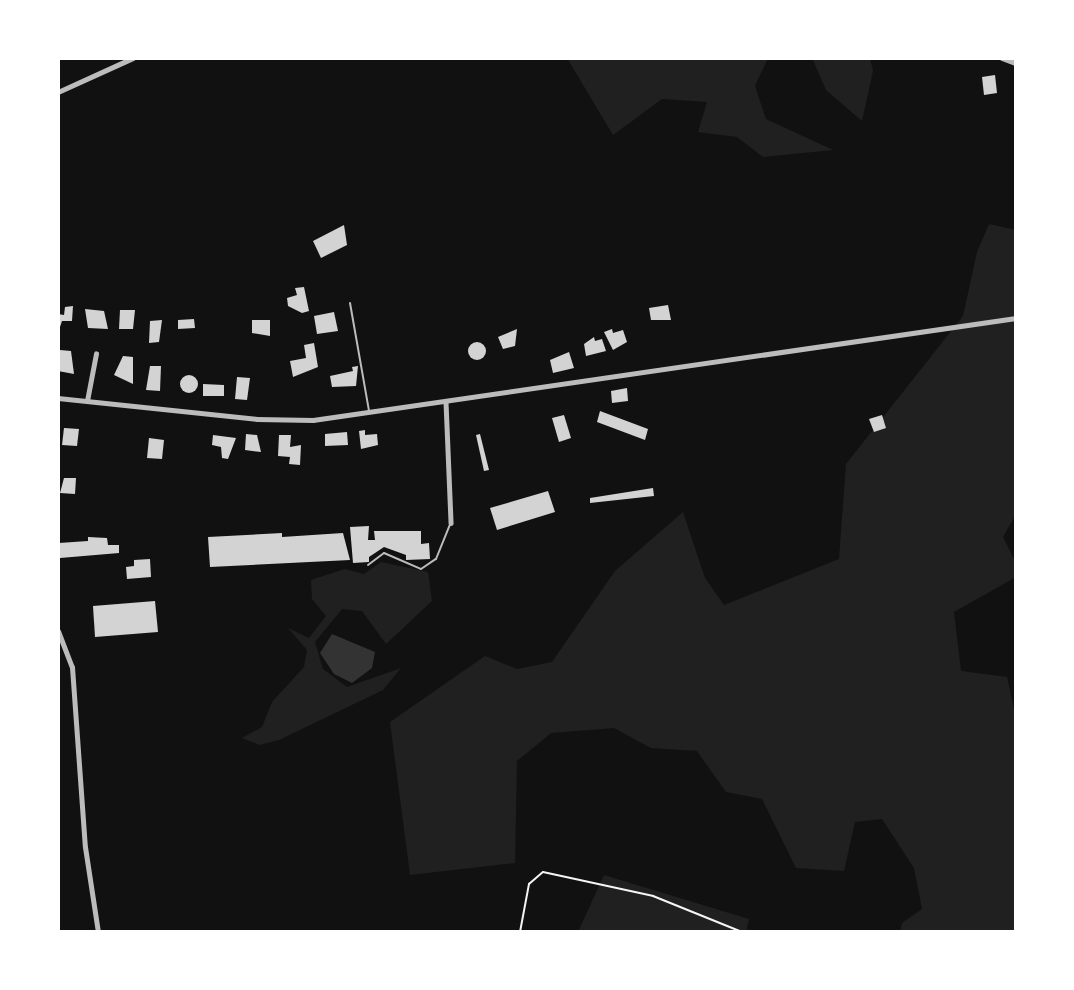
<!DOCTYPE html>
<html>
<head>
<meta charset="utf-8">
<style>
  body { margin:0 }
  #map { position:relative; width:1074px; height:990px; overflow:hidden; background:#111; font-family:Literata,serif }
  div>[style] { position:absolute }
  .green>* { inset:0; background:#202020 }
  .water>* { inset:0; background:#333 }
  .building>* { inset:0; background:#d3d3d3 }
  .round { border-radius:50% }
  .path>* { height:2px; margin:-1px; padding:0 1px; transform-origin:1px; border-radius:1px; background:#f5f5f5 }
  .service>* { height:2px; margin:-1px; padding:0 1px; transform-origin:1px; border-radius:1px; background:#bcbcbc }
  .minor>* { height:4.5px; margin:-2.25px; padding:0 2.25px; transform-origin:2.25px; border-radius:2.25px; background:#bcbcbc }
  .tertiary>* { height:5px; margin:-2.5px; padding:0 2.5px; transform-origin:2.5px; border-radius:2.5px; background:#bcbcbc }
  span { translate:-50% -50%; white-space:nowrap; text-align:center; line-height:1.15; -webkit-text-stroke:5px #fff; paint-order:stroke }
  .frame { position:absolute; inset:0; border:60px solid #fff; pointer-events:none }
</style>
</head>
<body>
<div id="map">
  <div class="green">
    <div style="clip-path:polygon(567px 58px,768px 58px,755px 86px,766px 119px,833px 150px,763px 157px,737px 137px,698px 132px,707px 102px,662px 99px,613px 135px)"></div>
    <div style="clip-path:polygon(812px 58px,870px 58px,873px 71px,862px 121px,826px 90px)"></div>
    <div style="clip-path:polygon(989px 224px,1016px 230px,1016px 514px,1003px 537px,1016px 563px,1016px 577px,954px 612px,961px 671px,1007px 677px,1016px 718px,1016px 932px,900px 932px,902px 923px,922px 909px,914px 868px,882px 819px,855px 822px,844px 871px,796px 868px,762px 799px,726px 792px,697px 751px,651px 748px,614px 728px,551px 733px,517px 761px,515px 863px,410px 875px,390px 722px,485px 656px,517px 669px,552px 662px,615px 571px,683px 512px,705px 578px,724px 605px,839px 559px,846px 464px,963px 316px,977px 252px)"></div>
    <div style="clip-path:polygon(381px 562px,428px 572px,432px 601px,386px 644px,362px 611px,342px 609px,315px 642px,323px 669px,347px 687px,401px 668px,383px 690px,279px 740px,260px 745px,242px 738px,262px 727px,272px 702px,304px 667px,307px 650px,288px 628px,309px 638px,326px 616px,312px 599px,311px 580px,345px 569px,364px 574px)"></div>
    <div style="clip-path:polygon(604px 875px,749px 919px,746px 932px,578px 932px)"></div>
  </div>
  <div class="water">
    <div style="clip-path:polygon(332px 634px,375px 652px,372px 668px,352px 683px,334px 674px,320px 653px)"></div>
  </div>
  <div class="building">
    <div style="clip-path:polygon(995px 75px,997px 93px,984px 95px,982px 77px)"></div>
    <div style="clip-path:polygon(344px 225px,347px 245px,321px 258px,313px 241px)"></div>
    <div style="clip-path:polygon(304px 287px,309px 311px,302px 313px,288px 306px,287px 298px,297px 295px,295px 288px)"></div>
    <div style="clip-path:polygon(668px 305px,671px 320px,651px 320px,649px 308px)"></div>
    <div style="clip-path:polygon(73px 306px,72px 321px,62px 321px,58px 333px,58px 314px,64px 315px,65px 307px)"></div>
    <div style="clip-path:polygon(85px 309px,104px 311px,108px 329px,88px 328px)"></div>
    <div style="clip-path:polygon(120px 310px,135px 310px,133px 329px,119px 329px)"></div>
    <div style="clip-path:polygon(334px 312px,338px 331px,317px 334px,314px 316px)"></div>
    <div style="clip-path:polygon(194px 319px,195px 328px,178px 329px,178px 320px)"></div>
    <div style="clip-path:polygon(162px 320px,159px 342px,149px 343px,150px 321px)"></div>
    <div style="clip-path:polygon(252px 320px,270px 320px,270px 336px,252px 333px)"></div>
    <div style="clip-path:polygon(517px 329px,515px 346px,503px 349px,498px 337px)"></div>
    <div style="clip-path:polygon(612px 329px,613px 333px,623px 330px,627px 342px,613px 350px,604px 332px)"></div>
    <div style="clip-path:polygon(594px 337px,595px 341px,602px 339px,606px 351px,586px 356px,584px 344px)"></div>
    <div class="round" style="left:468px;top:342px;width:18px;height:18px"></div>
    <div style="clip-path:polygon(314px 343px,318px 367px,293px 377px,290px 361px,306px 358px,304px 345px)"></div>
    <div style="clip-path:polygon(60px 350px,71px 351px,74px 374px,58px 371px)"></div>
    <div style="clip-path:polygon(569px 352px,574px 368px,553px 373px,550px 360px)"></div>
    <div style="clip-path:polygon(123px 356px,133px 357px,133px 384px,114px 375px)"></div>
    <div style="clip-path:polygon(150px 366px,161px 366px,160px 391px,146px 390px)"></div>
    <div style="clip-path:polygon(358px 366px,356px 386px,332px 387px,330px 376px,353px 371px,352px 367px)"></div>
    <div class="round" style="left:180px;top:375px;width:18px;height:18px"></div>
    <div style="clip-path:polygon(237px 377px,250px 378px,247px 400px,235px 399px)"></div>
    <div style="clip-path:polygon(203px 384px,224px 385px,224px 396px,203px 396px)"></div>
    <div style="clip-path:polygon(627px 388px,628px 401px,612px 403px,611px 391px)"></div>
    <div style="clip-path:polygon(600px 411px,648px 429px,645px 440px,597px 422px)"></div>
    <div style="clip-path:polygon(564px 415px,571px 438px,559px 442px,552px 418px)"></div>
    <div style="clip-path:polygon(882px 415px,886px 428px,874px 432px,869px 419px)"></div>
    <div style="clip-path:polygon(64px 428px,79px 429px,77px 446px,62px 445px)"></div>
    <div style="clip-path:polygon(365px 430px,365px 435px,377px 434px,378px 445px,361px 449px,359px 431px)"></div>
    <div style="clip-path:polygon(347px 432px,348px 445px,325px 446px,325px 434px)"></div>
    <div style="clip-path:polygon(246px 434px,257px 435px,261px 452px,245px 450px)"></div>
    <div style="clip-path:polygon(480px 434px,489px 470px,484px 471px,476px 435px)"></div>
    <div style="clip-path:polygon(213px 435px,236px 438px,228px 459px,222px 458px,221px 447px,212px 445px)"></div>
    <div style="clip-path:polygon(279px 435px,291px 435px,290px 447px,301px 445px,300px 465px,289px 464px,290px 457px,278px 456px)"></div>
    <div style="clip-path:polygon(149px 438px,164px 440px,162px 459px,147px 458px)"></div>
    <div style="clip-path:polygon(64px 478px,76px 478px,75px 494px,60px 493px)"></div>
    <div style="clip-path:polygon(653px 488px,654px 496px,590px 503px,590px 498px)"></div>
    <div style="clip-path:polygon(548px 491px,555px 512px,497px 530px,490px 508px)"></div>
    <div style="clip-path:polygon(369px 526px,368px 540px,375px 540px,374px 531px,421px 531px,421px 544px,429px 543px,430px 559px,406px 560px,406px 555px,384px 547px,369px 557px,369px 562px,353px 563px,350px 527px)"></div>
    <div style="clip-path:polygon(282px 533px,282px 537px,343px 533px,350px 560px,210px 567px,208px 537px)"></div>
    <div style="clip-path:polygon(88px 537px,107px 538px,108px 545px,119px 545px,119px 553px,60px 558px,59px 543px,88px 541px)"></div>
    <div style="clip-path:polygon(150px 559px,151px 577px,127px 579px,126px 567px,134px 566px,134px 560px)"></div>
    <div style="clip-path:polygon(155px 601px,158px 632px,95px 637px,93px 606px)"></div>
  </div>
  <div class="path">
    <div style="left:520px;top:932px;width:49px;rotate:-79.4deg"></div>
    <div style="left:529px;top:884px;width:18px;rotate:-41deg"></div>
    <div style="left:543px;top:872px;width:113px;rotate:12.3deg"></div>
    <div style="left:653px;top:896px;width:96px;rotate:22deg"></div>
  </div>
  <div class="service">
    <div style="left:350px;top:303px;width:110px;rotate:80deg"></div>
    <div style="left:368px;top:565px;width:20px;rotate:-37deg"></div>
    <div style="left:384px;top:553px;width:40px;rotate:23.4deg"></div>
    <div style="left:421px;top:569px;width:18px;rotate:-34deg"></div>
    <div style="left:436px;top:559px;width:38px;rotate:-68deg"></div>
  </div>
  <div class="minor">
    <div style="left:1002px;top:58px;width:15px;rotate:20deg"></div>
    <div style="left:58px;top:92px;width:82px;rotate:-24.4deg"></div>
    <div style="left:58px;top:398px;width:200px;rotate:6deg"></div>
    <div style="left:257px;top:419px;width:56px;rotate:1deg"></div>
    <div style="left:313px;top:420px;width:710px;rotate:-8.26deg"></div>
    <div style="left:87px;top:401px;width:48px;rotate:-79.2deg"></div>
    <div style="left:446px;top:402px;width:121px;rotate:87.6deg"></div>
  </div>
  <div class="tertiary">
    <div style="left:58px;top:631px;width:39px;rotate:69deg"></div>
    <div style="left:72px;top:667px;width:180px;rotate:85.9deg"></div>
    <div style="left:85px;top:847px;width:86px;rotate:81.3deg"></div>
  </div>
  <div class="frame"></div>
</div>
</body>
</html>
